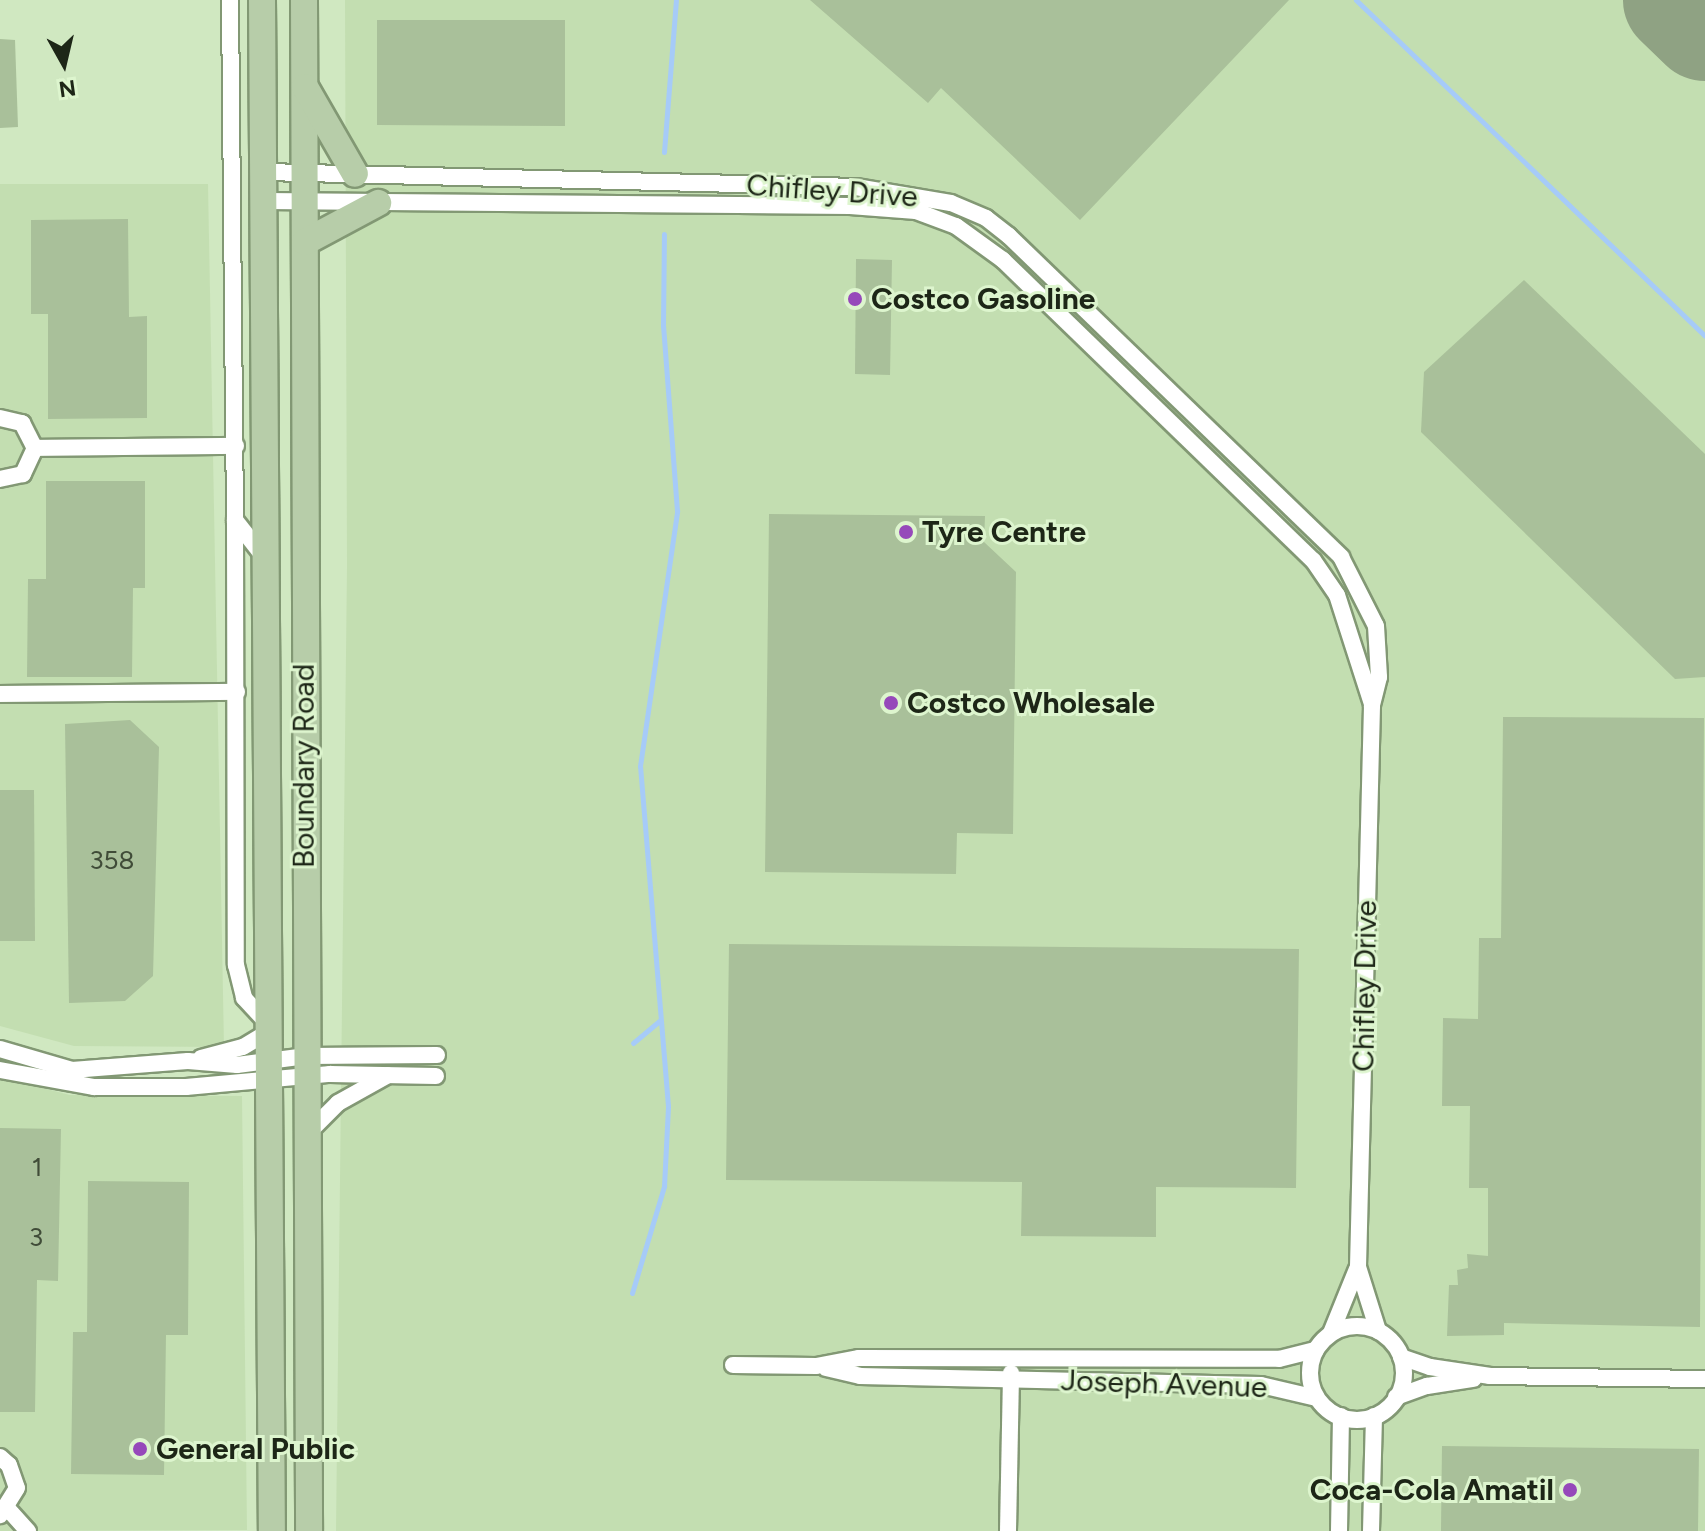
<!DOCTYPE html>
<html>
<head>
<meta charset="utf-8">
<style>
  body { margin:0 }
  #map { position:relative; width:1705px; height:1531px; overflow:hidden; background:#d0e8c1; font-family:Figtree,sans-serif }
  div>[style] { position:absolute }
  .built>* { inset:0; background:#c3deb1 }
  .stream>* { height:5px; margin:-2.5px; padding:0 2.5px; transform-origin:2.5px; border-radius:2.5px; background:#a6cbf8 }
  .runway>* { height:112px; margin:-56px; padding:0 56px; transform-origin:56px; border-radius:56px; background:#8fa283 }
  .building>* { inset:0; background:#a9c09a }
  .roads { filter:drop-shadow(2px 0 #829874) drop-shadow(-2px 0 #829874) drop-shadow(0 2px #829874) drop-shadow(0 -2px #829874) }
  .minor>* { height:16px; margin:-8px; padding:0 8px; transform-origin:8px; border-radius:8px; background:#fff }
  .minor>.ring { margin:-8px; padding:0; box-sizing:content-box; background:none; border:16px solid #fff; border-radius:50% }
  .primary>* { height:26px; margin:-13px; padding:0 13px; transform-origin:13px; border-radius:13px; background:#b7cda9 }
  .dots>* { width:22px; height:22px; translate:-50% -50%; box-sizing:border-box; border:4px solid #ddf5ce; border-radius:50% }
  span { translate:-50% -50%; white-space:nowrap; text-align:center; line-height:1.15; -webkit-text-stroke:6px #ddf5ce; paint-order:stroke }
  .number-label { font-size:26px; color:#404c38 }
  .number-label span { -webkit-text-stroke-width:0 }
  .street-label { font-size:30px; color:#1d2617 }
  .poi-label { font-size:30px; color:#1d2617; font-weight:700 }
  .left { translate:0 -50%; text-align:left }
  .right { translate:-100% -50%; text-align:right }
  .north { position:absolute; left:24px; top:24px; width:80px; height:80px; -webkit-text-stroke:6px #ddf5ce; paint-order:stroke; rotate:172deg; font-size:22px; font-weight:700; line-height:32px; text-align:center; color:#1d2617 }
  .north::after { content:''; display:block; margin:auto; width:28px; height:36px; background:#1d2617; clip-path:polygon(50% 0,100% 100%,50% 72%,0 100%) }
</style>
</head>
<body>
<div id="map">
  <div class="built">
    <div style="clip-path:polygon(345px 0,1705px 0,1705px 1531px,336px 1531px,347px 566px)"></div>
    <div style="clip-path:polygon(0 184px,208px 184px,224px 1047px,74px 1046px,0 1026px)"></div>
    <div style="clip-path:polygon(0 1077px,70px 1095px,242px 1096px,247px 1530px,0 1531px)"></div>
  </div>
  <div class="stream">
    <div style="left:1356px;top:0;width:484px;rotate:43.9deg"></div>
    <div style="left:664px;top:152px;width:152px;rotate:-85.5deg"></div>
    <div style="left:633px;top:1043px;width:35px;rotate:-40deg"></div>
    <div style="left:632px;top:1293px;width:112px;rotate:-73.3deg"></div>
    <div style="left:664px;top:1186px;width:80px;rotate:-87.1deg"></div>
    <div style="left:668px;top:1106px;width:341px;rotate:-94.7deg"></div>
    <div style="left:640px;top:766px;width:258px;rotate:-81.7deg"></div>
    <div style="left:677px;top:511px;width:186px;rotate:-94.3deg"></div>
    <div style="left:663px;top:326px;width:92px;rotate:-89.4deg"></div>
  </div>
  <div class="runway">
    <div style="left:1679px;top:0;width:36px;rotate:44deg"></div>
  </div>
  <div class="building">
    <div style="clip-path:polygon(810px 0,1289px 0,1080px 220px,941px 88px,928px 103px)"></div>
    <div style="clip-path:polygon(377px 20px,565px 20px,565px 126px,377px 125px)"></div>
    <div style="clip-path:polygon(0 39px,15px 40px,18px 127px,0 128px)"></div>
    <div style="clip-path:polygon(128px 219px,129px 317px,147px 316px,147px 418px,48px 419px,48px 314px,31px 314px,31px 220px)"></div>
    <div style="clip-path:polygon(856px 259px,892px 260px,890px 375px,855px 374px)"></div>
    <div style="clip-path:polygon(1524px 280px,1705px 454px,1705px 677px,1675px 679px,1421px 432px,1424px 372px)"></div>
    <div style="clip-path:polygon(46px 481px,145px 481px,145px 588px,133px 588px,132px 677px,27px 677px,28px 579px,46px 579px)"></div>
    <div style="clip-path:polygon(769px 514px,985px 516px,984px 542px,1016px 572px,1013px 834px,957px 833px,956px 874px,765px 872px)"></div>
    <div style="clip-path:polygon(1503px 717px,1704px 718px,1700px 1327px,1504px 1323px,1504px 1335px,1447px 1336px,1449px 1285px,1458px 1285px,1457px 1270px,1468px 1268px,1467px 1254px,1488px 1256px,1488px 1188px,1469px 1188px,1470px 1106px,1442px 1106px,1443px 1018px,1478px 1019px,1479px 938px,1501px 938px)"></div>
    <div style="clip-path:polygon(130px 720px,159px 747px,153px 976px,125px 1001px,69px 1003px,65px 724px)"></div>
    <div style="clip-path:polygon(0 790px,34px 790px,35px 941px,0 941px)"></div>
    <div style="clip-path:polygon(729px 944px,1299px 949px,1296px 1188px,1156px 1187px,1156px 1237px,1021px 1236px,1022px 1182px,726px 1180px)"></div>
    <div style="clip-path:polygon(0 1128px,61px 1129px,58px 1281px,37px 1280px,35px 1412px,0 1412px)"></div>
    <div style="clip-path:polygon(88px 1181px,189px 1182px,188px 1335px,166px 1335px,164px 1475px,71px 1474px,73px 1332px,87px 1332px)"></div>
    <div style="clip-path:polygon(1442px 1446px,1699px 1449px,1698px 1531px,1441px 1531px)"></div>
  </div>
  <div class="roads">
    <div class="minor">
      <div style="left:230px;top:0;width:520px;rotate:89.45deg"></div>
      <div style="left:235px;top:520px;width:47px;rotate:51.9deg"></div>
      <div style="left:265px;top:172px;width:591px;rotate:1.45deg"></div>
      <div style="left:856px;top:187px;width:96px;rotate:9.6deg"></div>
      <div style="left:951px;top:203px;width:38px;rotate:23deg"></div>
      <div style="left:986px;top:218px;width:29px;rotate:38deg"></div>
      <div style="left:1009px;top:236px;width:462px;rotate:44deg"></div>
      <div style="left:1341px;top:557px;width:77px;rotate:63.1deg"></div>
      <div style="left:1376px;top:626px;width:51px;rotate:86.6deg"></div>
      <div style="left:1379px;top:677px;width:30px;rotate:104deg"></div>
      <div style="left:1372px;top:706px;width:561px;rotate:91.43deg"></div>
      <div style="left:1358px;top:1267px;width:67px;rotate:72.6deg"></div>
      <div style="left:264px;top:201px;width:586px;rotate:0.49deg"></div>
      <div style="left:850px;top:206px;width:66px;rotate:4.3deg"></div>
      <div style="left:916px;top:211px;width:43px;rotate:20.6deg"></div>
      <div style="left:956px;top:226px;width:58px;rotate:35.9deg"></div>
      <div style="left:1003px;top:260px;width:431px;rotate:44.1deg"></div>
      <div style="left:1313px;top:560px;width:42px;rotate:55.6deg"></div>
      <div style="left:1337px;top:595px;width:114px;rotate:72.2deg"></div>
      <div style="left:0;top:418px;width:23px;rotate:13deg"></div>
      <div style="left:22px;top:423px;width:28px;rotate:63deg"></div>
      <div style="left:35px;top:448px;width:29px;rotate:115deg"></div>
      <div style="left:23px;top:474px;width:24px;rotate:168deg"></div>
      <div style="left:35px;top:448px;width:201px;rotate:-0.6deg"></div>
      <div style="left:235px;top:520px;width:445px;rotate:89.9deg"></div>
      <div style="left:236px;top:965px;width:34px;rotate:76deg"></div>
      <div style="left:244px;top:998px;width:35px;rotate:47deg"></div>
      <div style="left:0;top:694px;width:237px;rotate:-0.5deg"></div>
      <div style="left:0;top:1049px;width:75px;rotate:16.3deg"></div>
      <div style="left:72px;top:1070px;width:116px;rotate:-4.4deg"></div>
      <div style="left:188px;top:1061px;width:49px;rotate:4.7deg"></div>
      <div style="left:237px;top:1065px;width:70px;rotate:-7.4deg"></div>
      <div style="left:306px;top:1056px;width:131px;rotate:-0.4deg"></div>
      <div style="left:201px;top:1058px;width:43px;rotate:-14.7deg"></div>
      <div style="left:243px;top:1047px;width:29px;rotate:-31deg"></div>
      <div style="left:0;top:1070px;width:96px;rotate:10.3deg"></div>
      <div style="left:94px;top:1087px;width:92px"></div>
      <div style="left:186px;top:1087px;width:145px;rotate:-5.2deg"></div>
      <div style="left:330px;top:1074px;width:106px;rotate:1.1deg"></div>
      <div style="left:308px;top:1133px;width:42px;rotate:-45deg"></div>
      <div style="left:338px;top:1103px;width:57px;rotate:-29.2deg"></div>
      <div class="ring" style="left:1310px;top:1326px;width:78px;height:78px"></div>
      <div style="left:1331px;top:1333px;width:69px;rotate:-67.9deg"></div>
      <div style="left:1401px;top:1357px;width:31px;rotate:19deg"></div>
      <div style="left:1430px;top:1367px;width:61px;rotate:8.5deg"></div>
      <div style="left:1490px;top:1376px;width:215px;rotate:0.8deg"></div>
      <div style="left:733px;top:1365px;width:83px;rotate:0.7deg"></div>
      <div style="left:816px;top:1366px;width:44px;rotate:-10.5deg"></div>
      <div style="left:859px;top:1358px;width:420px;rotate:0.1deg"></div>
      <div style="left:1279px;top:1359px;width:38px;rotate:-14deg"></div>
      <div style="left:826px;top:1368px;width:35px;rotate:13deg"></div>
      <div style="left:860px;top:1376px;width:401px;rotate:1.3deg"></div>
      <div style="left:1261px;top:1385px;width:57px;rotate:13.1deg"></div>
      <div style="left:1396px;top:1397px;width:33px;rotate:-20deg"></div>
      <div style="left:1427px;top:1386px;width:47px;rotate:-8.7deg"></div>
      <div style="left:0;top:1457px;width:12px;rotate:42deg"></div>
      <div style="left:9px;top:1465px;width:24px;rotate:71deg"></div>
      <div style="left:17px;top:1488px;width:32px;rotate:122deg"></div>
      <div style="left:8px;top:1509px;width:30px;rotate:48deg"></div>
      <div style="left:1008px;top:1531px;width:158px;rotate:-88.9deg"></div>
      <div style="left:1339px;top:1531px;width:115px;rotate:-89deg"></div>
      <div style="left:1371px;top:1531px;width:115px;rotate:-88.5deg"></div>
    </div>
    <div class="primary">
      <div style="left:262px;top:0;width:1531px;rotate:89.63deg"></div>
      <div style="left:304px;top:0;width:1531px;rotate:89.81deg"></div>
      <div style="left:305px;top:87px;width:100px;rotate:60.1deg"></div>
      <div style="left:305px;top:242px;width:83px;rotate:-28.1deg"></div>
    </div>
  </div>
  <div class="dots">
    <div style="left:855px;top:299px;background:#9649ba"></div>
    <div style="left:906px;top:532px;background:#9649ba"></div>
    <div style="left:891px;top:703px;background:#9649ba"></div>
    <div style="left:140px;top:1449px;background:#9649ba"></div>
    <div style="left:1570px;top:1490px;background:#9649ba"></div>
  </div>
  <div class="number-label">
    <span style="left:112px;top:861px">358</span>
    <span style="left:37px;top:1168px">1</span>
    <span style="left:36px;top:1238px">3</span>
  </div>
  <div class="street-label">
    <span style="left:832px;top:191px;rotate:4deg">Chifley Drive</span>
    <span style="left:304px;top:766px;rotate:-90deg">Boundary Road</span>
    <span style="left:1365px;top:986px;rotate:-89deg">Chifley Drive</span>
    <span style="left:1164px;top:1384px;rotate:2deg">Joseph Avenue</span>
  </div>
  <div class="poi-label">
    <span class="left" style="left:871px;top:299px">Costco Gasoline</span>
    <span class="left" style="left:922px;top:532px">Tyre Centre</span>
    <span class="left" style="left:907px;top:703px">Costco Wholesale</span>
    <span class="left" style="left:156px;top:1449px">General Public</span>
    <span class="right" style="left:1554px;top:1490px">Coca-Cola Amatil</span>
  </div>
  <div class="north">N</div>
</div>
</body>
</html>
